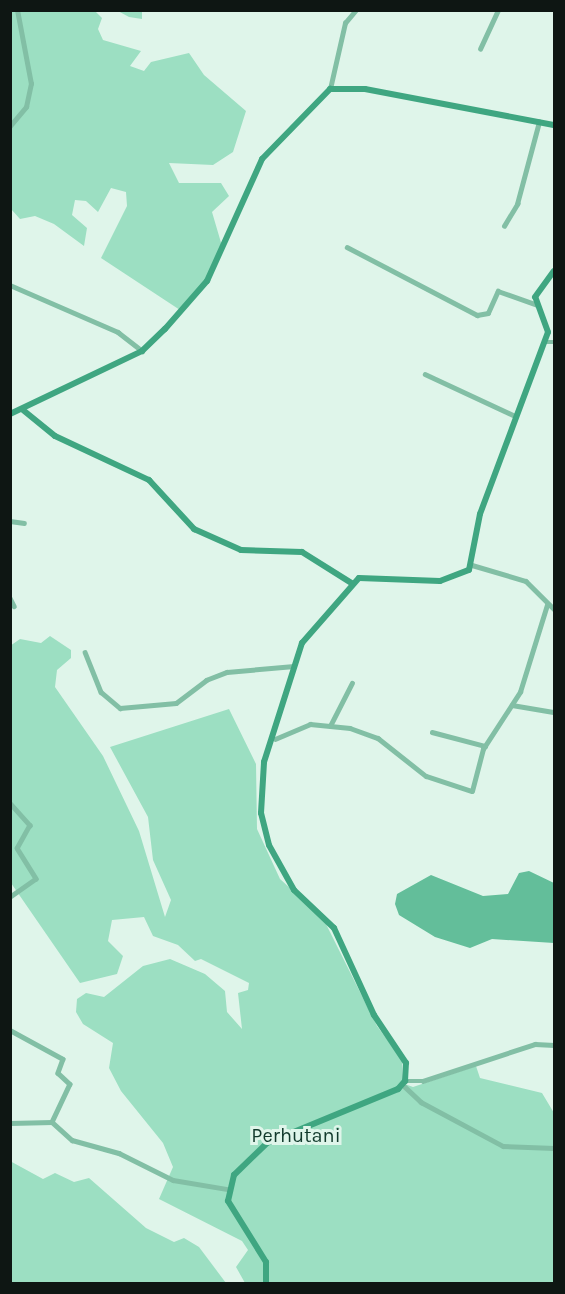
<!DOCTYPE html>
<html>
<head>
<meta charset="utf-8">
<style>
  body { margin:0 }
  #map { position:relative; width:565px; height:1294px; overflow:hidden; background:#dff5ea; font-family:Karla,sans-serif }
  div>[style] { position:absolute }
  .green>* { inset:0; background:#9cdfc2 }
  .water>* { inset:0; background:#63be9a }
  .street>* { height:4.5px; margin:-2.25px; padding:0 2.25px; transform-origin:2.25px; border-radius:2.25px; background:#82bfa5 }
  .secondary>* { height:6px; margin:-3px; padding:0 3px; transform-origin:3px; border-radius:3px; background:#3fa681 }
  span { translate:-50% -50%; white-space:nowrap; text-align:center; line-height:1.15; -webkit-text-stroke:6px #dff5ea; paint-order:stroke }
  .park-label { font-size:20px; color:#113a2c }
  .frame { position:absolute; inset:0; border:12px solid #0e1613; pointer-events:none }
</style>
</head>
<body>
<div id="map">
  <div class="green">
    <div style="clip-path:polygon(11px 11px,95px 11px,102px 18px,98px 29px,103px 40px,141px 51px,130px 66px,144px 71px,151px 62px,189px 53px,204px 75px,246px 111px,233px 152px,213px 165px,169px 163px,179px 183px,221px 183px,229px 196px,212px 212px,222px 246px,208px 277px,180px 310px,101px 258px,127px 206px,126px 192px,111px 188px,98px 212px,86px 201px,75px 200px,72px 215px,87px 228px,84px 246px,54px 224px,35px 216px,20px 219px,11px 209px)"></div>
    <div style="clip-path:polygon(118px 11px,142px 11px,142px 19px,129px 17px)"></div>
    <div style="clip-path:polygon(50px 636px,71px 650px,71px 658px,57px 670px,55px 687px,103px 756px,139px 831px,165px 917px,171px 900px,153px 860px,148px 817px,110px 747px,229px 709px,256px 764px,257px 829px,280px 879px,323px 918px,377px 1026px,402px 1060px,402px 1083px,413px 1087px,476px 1066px,480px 1078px,542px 1093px,554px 1113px,554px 1283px,245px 1283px,236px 1267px,248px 1250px,242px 1241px,159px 1199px,173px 1167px,163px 1143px,121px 1091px,109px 1068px,113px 1043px,83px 1024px,76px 1012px,77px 999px,86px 993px,104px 997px,143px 966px,170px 959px,205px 974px,225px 991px,227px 1012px,242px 1029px,238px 993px,248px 990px,249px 983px,201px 959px,195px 961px,178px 945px,153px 936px,144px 917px,112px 920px,108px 941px,123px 956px,117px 974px,80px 983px,11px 883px,10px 646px,20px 639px,41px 643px)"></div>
    <div style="clip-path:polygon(10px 1161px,43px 1179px,55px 1173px,74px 1182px,89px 1178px,146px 1228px,174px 1242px,184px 1238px,199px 1247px,226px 1283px,11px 1283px)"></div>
  </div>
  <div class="water">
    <div style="clip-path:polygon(529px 871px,554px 883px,554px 943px,492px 939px,470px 948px,435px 937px,399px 915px,395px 904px,397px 894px,431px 875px,483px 896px,508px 894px,519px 873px)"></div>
  </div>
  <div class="street">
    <div style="left:480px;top:49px;width:43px;rotate:-65.2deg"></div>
    <div style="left:330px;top:89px;width:68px;rotate:-77.2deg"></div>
    <div style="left:345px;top:23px;width:17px;rotate:-50deg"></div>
    <div style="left:10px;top:126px;width:25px;rotate:-50deg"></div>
    <div style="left:26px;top:107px;width:24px;rotate:-78deg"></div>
    <div style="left:31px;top:84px;width:75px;rotate:-100.7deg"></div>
    <div style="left:504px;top:226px;width:26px;rotate:-59deg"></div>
    <div style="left:517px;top:204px;width:85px;rotate:-75deg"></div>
    <div style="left:347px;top:247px;width:147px;rotate:27.6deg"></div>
    <div style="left:477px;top:315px;width:11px;rotate:-10deg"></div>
    <div style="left:488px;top:313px;width:24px;rotate:-66deg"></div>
    <div style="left:498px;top:291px;width:42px;rotate:19.3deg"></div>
    <div style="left:10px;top:285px;width:118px;rotate:23.5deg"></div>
    <div style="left:118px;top:332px;width:31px;rotate:38deg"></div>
    <div style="left:544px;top:342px;width:10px"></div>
    <div style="left:425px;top:374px;width:99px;rotate:25deg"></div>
    <div style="left:10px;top:521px;width:14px;rotate:8deg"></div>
    <div style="left:472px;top:565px;width:56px;rotate:16.5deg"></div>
    <div style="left:526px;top:581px;width:40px;rotate:45deg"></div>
    <div style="left:10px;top:598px;width:9px;rotate:63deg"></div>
    <div style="left:85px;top:652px;width:43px;rotate:68.2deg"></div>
    <div style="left:101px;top:692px;width:25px;rotate:40deg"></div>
    <div style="left:120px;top:708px;width:56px;rotate:-5.1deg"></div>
    <div style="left:176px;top:703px;width:38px;rotate:-37deg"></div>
    <div style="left:206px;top:680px;width:22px;rotate:-21deg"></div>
    <div style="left:227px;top:672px;width:67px;rotate:-5.1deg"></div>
    <div style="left:512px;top:705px;width:43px;rotate:9.5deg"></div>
    <div style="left:330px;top:726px;width:48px;rotate:-62.9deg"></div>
    <div style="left:432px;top:732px;width:55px;rotate:14.8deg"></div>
    <div style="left:275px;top:739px;width:38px;rotate:-23deg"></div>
    <div style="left:310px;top:724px;width:40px;rotate:5.7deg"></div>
    <div style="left:350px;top:728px;width:30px;rotate:20deg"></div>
    <div style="left:378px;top:738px;width:61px;rotate:38.4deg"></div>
    <div style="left:426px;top:776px;width:48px;rotate:18.1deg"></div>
    <div style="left:472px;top:791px;width:43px;rotate:-75.3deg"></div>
    <div style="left:483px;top:749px;width:68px;rotate:-57deg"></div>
    <div style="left:520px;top:692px;width:91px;rotate:-72.8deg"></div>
    <div style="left:10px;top:803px;width:30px;rotate:48deg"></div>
    <div style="left:30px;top:825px;width:26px;rotate:119deg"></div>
    <div style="left:17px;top:848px;width:36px;rotate:58deg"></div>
    <div style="left:36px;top:879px;width:32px;rotate:145deg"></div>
    <div style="left:10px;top:1030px;width:60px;rotate:28.7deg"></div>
    <div style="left:63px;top:1059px;width:15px;rotate:110deg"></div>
    <div style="left:58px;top:1073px;width:16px;rotate:43deg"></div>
    <div style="left:70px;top:1084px;width:42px;rotate:115.3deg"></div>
    <div style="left:405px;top:1081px;width:18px"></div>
    <div style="left:423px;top:1081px;width:118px;rotate:-18.3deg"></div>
    <div style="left:535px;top:1044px;width:19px;rotate:3deg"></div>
    <div style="left:403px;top:1085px;width:25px;rotate:43deg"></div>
    <div style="left:421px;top:1102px;width:93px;rotate:28.2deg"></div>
    <div style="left:503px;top:1146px;width:51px;rotate:2.2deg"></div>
    <div style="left:10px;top:1123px;width:42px;rotate:-1.4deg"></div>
    <div style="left:52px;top:1122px;width:27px;rotate:42deg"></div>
    <div style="left:72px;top:1140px;width:49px;rotate:15.5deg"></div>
    <div style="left:119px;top:1153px;width:60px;rotate:26.6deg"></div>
    <div style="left:173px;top:1180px;width:55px;rotate:9.5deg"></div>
  </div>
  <div class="secondary">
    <div style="left:23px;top:410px;width:41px;rotate:39.1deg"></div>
    <div style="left:55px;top:436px;width:104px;rotate:25.1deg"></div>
    <div style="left:149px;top:480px;width:67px;rotate:47.4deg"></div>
    <div style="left:194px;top:529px;width:51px;rotate:24.1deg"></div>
    <div style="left:241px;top:550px;width:61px;rotate:1.9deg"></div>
    <div style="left:302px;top:552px;width:60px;rotate:32.1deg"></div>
    <div style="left:10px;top:414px;width:146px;rotate:-25.5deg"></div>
    <div style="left:142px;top:351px;width:32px;rotate:-44deg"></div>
    <div style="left:165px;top:329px;width:64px;rotate:-48.8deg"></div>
    <div style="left:207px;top:281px;width:134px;rotate:-65.7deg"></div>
    <div style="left:262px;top:159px;width:98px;rotate:-45.8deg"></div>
    <div style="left:330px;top:89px;width:35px"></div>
    <div style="left:365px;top:89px;width:192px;rotate:10.8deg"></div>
    <div style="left:266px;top:1284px;width:22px;rotate:-90deg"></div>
    <div style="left:266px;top:1262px;width:72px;rotate:-121.9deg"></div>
    <div style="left:228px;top:1201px;width:27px;rotate:-77deg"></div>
    <div style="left:234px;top:1175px;width:46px;rotate:-44.1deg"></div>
    <div style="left:267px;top:1143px;width:142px;rotate:-22.4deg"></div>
    <div style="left:398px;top:1089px;width:11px;rotate:-49deg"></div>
    <div style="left:405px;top:1081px;width:18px;rotate:-87deg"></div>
    <div style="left:406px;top:1063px;width:58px;rotate:-123.7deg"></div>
    <div style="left:374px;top:1015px;width:96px;rotate:-114.7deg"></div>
    <div style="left:334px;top:928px;width:55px;rotate:-136.5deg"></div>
    <div style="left:294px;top:890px;width:51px;rotate:-119.1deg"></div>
    <div style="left:269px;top:845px;width:33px;rotate:-104deg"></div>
    <div style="left:261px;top:813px;width:51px;rotate:-86.6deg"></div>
    <div style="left:264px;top:762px;width:125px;rotate:-72.3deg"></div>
    <div style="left:302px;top:643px;width:86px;rotate:-48.8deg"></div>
    <div style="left:359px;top:578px;width:81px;rotate:2.1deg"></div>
    <div style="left:440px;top:581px;width:31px;rotate:-21deg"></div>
    <div style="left:469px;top:570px;width:57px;rotate:-78.9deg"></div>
    <div style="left:480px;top:514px;width:194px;rotate:-69.5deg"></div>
    <div style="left:548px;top:332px;width:37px;rotate:-110deg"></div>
    <div style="left:535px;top:297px;width:32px;rotate:-54deg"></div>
  </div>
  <div class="park-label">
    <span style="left:296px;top:1135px">Perhutani</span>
  </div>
  <div class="frame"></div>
</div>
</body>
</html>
